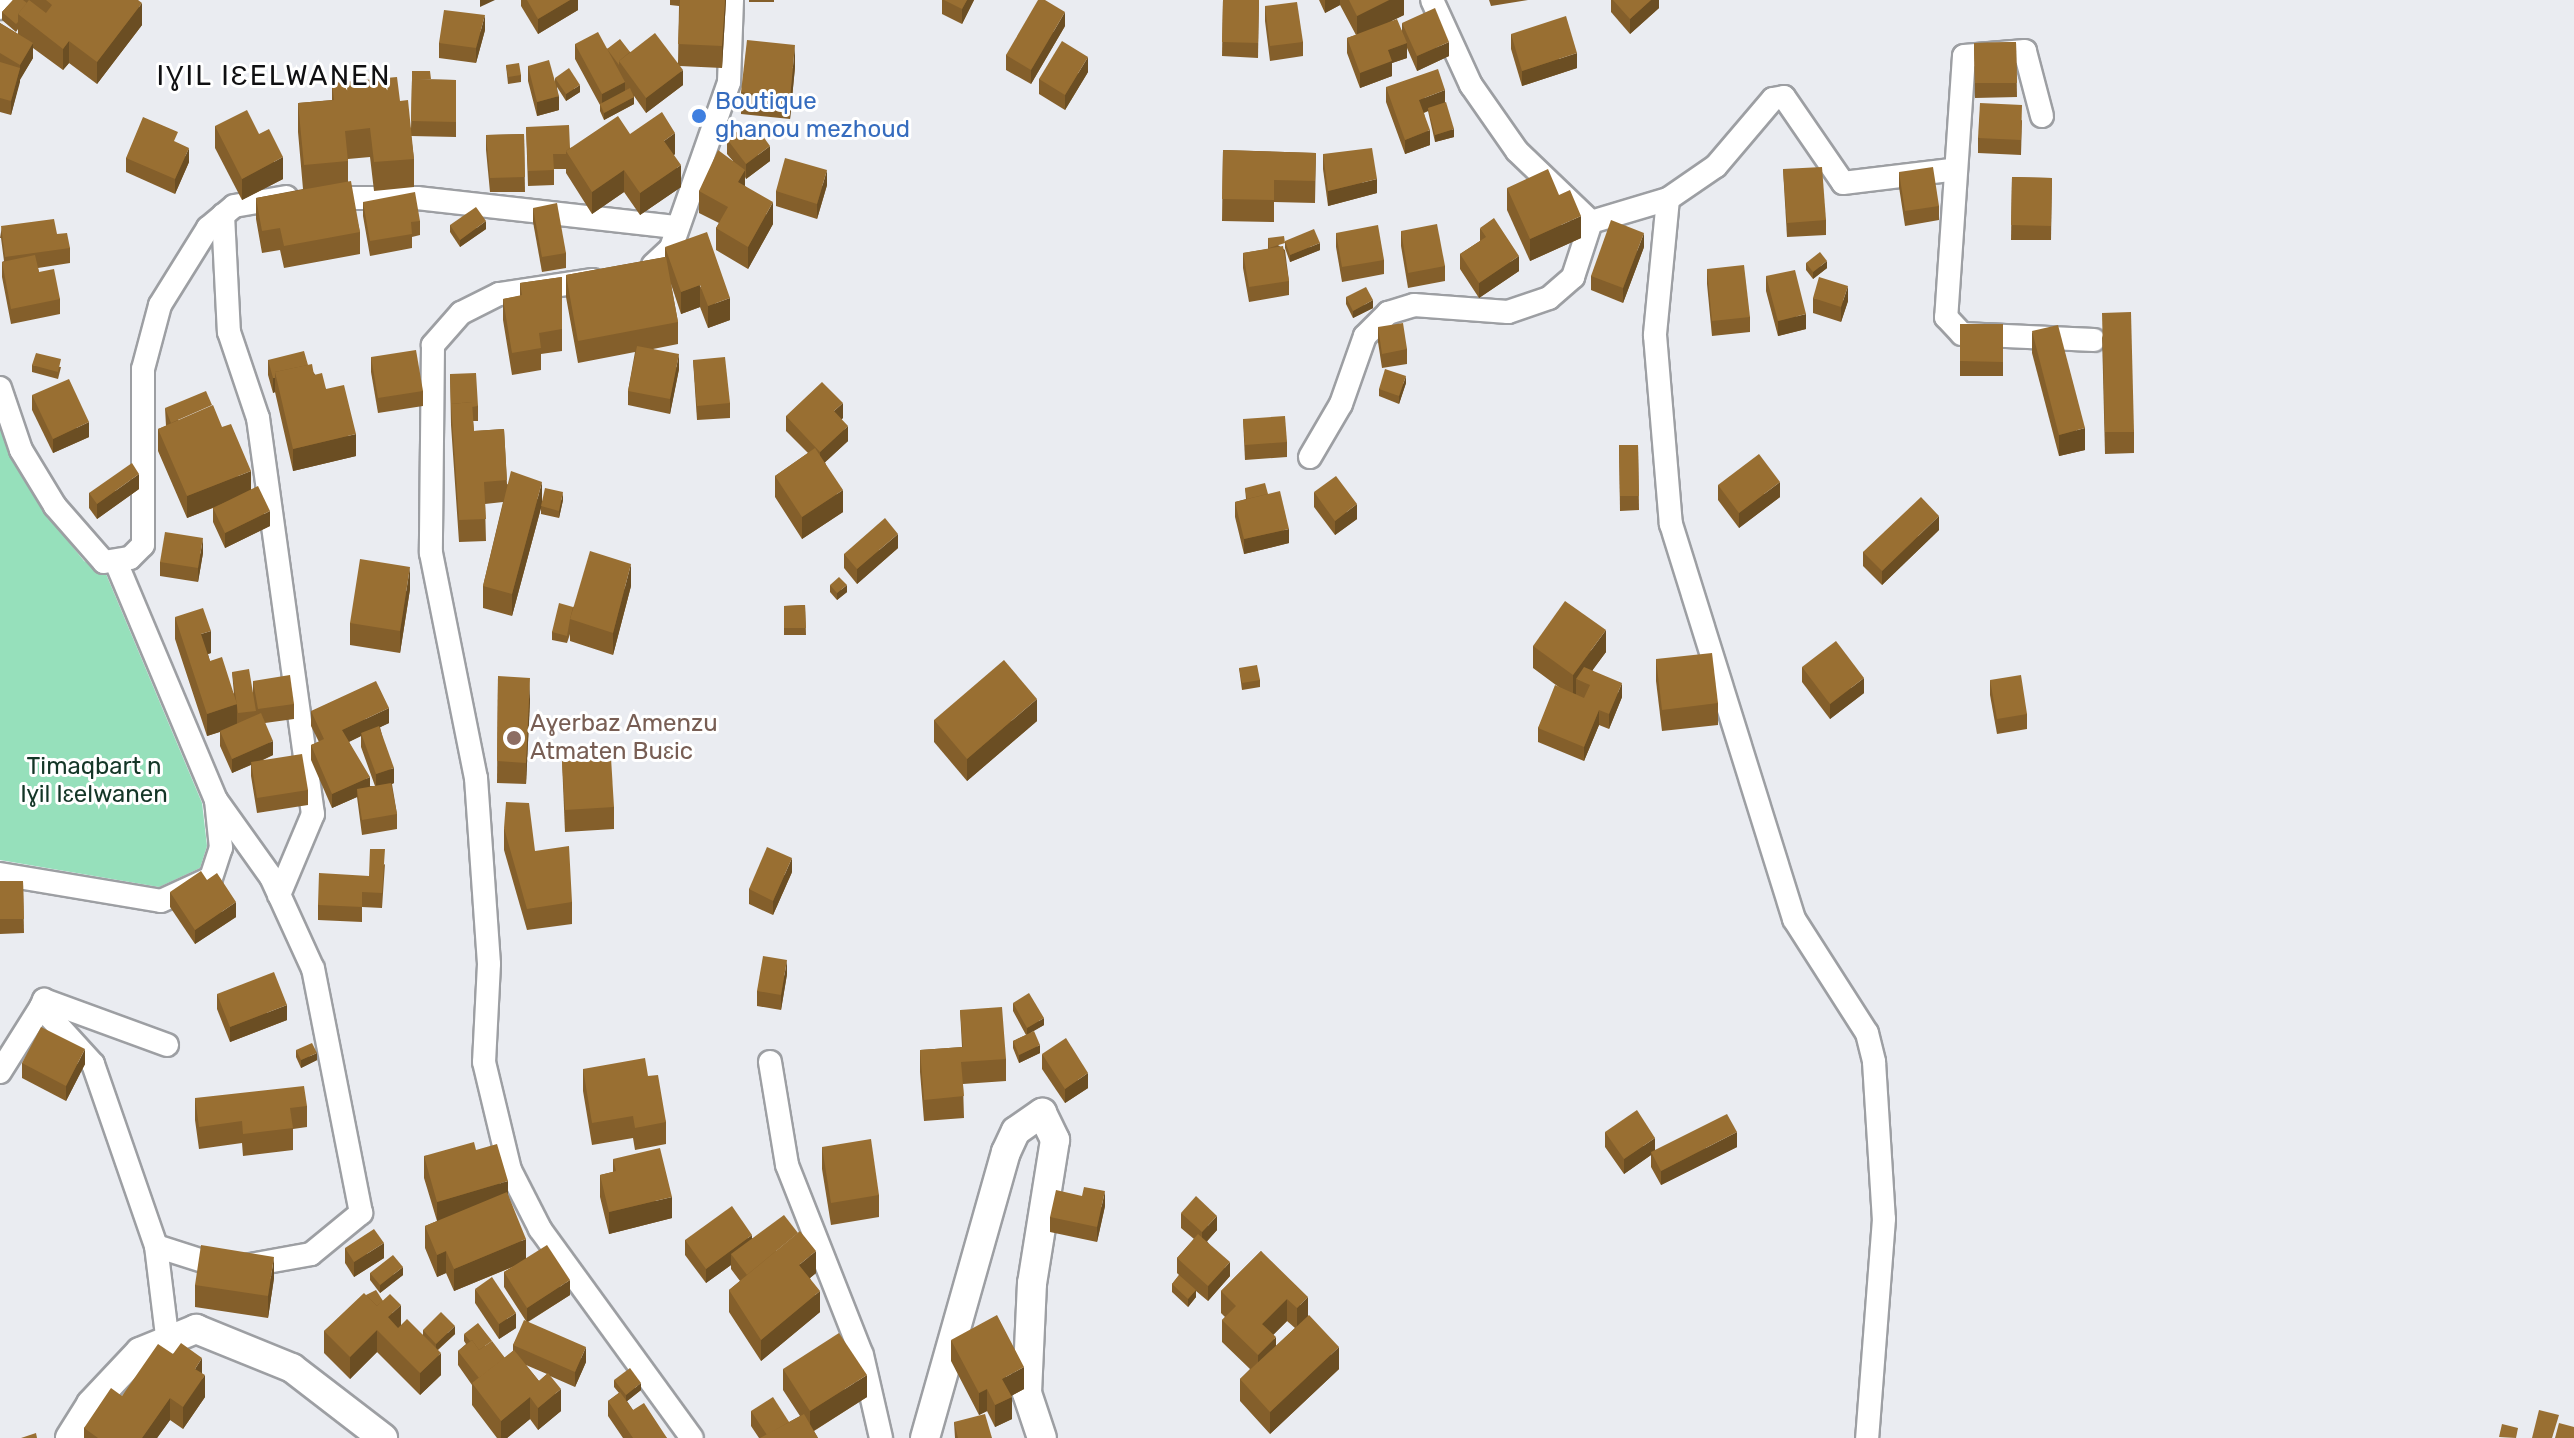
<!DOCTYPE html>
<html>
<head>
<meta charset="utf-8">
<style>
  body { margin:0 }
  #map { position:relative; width:2574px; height:1438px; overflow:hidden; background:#eaecf1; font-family:Rubik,sans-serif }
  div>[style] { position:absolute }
  .green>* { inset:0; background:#96e0bb }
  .roads { filter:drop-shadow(2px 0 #9d9fa3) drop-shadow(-2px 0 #9d9fa3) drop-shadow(0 2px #9d9fa3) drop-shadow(0 -2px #9d9fa3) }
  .minor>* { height:22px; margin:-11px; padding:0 11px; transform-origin:11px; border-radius:11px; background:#fff }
  .major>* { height:28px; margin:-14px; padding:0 14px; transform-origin:14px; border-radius:14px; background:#fff }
  .wall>* { inset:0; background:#845f2b }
  .shaded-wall>* { inset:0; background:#6b4e23 }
  .building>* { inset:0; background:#996f32 }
  .dots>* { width:22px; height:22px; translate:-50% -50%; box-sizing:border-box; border:4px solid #fff; border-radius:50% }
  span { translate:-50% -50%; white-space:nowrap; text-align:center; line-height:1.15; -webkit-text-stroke:6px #fff; paint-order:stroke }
  .shop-label { font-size:24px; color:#366cbe }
  .left { translate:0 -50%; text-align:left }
  .education-label { font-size:24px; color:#785e54 }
  .park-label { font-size:24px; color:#143627 }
  .quarter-label { font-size:28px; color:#101012; letter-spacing:2px }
</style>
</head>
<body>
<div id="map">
  <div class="green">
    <div style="clip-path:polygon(0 424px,45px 512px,84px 561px,106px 574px,202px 803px,207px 846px,200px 868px,159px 887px,0 860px)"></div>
  </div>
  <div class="roads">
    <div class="minor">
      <div style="left:1432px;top:0;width:94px;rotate:65.4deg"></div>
      <div style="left:1471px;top:85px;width:80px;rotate:55.1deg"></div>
      <div style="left:1517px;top:151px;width:103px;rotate:43.8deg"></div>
      <div style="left:1591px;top:222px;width:80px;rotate:-16.6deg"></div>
      <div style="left:1668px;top:199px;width:58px;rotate:-34.5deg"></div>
      <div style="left:1716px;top:166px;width:88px;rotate:-49.6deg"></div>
      <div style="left:1773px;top:99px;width:11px;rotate:-10deg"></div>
      <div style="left:1784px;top:97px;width:104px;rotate:55.5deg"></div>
      <div style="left:1843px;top:183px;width:109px;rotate:-6.9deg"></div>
      <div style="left:0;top:8px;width:11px;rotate:-49deg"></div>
      <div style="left:2042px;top:116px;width:67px;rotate:-104.7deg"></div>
      <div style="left:2025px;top:51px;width:61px;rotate:175.3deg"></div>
      <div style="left:1964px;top:56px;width:262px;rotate:93.9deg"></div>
      <div style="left:1946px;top:317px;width:23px;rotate:47deg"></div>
      <div style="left:1962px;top:334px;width:132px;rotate:2.6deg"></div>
      <div style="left:324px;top:198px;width:93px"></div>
      <div style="left:417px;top:198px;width:262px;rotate:6.4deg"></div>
      <div style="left:1668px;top:199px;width:137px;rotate:95.5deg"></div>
      <div style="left:1655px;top:335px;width:190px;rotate:85.2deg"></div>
      <div style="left:1671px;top:524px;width:414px;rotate:72.7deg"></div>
      <div style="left:1794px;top:919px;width:135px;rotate:57.4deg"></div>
      <div style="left:1867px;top:1033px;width:30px;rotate:76deg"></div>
      <div style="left:1874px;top:1062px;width:157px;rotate:86.4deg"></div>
      <div style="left:1884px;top:1219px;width:220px;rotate:94.4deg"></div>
      <div style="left:223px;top:215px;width:117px;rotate:87.1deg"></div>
      <div style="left:229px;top:332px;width:91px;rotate:71.4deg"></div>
      <div style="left:258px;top:418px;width:400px;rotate:82.1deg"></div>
      <div style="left:313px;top:814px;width:88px;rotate:112.8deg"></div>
      <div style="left:653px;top:265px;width:25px;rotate:-43deg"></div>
      <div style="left:671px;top:248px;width:176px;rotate:-70.7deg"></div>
      <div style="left:729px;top:82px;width:82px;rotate:-87.9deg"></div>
      <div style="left:593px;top:280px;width:95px;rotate:171.5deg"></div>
      <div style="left:499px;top:294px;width:42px;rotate:153.4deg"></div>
      <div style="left:461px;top:313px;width:43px;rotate:131.2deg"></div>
      <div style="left:433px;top:345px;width:208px;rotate:90.6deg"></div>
      <div style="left:431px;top:553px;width:229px;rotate:78.7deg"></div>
      <div style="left:476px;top:778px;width:186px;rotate:86deg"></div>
      <div style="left:489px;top:964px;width:98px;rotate:92.9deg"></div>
      <div style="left:484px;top:1062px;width:111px;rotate:76.5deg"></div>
      <div style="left:510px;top:1170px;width:66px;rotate:63deg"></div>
      <div style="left:540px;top:1229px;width:258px;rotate:54deg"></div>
      <div style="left:0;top:388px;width:65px;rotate:71.3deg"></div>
      <div style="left:21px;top:450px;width:66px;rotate:58.7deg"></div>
      <div style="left:55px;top:506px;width:74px;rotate:48.8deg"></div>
      <div style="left:104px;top:562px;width:26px;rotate:-9deg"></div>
      <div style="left:130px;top:558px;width:18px;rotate:-45deg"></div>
      <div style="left:143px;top:545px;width:176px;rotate:-90deg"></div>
      <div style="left:143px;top:369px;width:66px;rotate:-75.1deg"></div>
      <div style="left:160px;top:305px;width:91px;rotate:-58.1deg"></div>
      <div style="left:208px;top:228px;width:34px;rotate:-40deg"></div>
      <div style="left:234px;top:206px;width:53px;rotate:-9.8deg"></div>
      <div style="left:1310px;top:457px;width:61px;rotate:-59.7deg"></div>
      <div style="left:1341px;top:404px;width:72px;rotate:-70.6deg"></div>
      <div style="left:1365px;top:336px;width:33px;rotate:-45deg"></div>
      <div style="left:1388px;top:313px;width:27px;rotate:-17deg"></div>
      <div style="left:1414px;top:305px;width:94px;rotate:4.3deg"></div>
      <div style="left:1508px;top:312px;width:43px;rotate:-18.9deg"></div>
      <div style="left:1549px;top:298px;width:32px;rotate:-41deg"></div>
      <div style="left:1573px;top:277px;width:58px;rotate:-71.9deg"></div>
      <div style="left:0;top:874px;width:163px;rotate:9.5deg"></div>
      <div style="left:161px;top:901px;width:55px;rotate:-24.7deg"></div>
      <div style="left:211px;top:878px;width:32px;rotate:-72deg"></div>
      <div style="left:221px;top:848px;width:48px;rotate:-95.9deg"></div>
      <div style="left:216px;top:800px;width:258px;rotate:-112.8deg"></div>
      <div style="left:41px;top:1007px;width:8px;rotate:-67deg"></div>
      <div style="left:44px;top:1000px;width:131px;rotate:20.1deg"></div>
      <div style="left:770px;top:1062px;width:104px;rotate:80.6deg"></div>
      <div style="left:787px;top:1165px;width:204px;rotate:68.5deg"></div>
      <div style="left:862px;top:1355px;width:85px;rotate:77.1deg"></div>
      <div style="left:0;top:1072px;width:77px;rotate:-57.8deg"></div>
      <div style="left:41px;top:1007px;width:77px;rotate:47.6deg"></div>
      <div style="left:93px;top:1064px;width:193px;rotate:70.9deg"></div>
      <div style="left:156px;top:1246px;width:91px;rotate:83deg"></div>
      <div style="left:156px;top:1246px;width:76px;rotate:17.7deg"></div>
      <div style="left:228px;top:1269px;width:84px;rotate:-10.2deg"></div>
      <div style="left:311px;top:1254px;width:65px;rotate:-39.4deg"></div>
      <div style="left:361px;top:1213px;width:249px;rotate:-101.1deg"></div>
      <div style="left:313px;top:969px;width:101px;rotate:-114.5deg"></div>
      <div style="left:271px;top:877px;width:95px;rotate:-125.5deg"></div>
    </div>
    <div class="major">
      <div style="left:70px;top:1438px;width:40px;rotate:-58deg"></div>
      <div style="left:91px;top:1404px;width:71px;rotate:-46.7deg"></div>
      <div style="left:140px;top:1352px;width:61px;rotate:-22.3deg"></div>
      <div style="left:196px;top:1329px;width:104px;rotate:22.1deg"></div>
      <div style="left:292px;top:1368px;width:115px;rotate:37.6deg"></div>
      <div style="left:925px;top:1438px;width:297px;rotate:-74.2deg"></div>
      <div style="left:1006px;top:1152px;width:23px;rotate:-65deg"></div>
      <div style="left:1016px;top:1131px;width:32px;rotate:-35deg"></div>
      <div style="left:1042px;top:1113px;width:30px;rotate:64deg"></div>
      <div style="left:1055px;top:1140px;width:145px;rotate:99.1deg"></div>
      <div style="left:1032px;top:1283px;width:110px;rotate:92.6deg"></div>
      <div style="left:1027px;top:1393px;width:47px;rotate:71.6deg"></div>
    </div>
  </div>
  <div class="wall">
    <div style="clip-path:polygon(13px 0,138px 0,142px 25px,97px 84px,69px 63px,63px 70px,33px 48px,33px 58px,20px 79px,11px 115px,0 112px,0 23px,18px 34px,18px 29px,16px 32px,2px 20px,2px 12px)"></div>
    <div style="clip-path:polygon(521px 0,578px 0,578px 10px,538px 34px,521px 6px)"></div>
    <div style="clip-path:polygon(670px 0,726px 0,722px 68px,680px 66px,683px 85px,646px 113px,634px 96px,634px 104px,604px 120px,600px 111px,600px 105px,575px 59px,575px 44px,631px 52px,678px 63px,679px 6px,670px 5px)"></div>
    <div style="clip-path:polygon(749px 0,774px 0,774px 2px,749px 2px)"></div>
    <div style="clip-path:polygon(942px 0,974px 0,962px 24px,942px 14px)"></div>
    <div style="clip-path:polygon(1223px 0,1259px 0,1258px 58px,1222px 56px)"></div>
    <div style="clip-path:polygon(1319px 0,1404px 0,1404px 15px,1391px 21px,1402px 31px,1402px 23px,1449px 56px,1417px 71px,1407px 48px,1407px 58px,1392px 63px,1392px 76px,1360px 88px,1347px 53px,1347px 38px,1356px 35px,1340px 5px,1325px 13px)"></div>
    <div style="clip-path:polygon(1489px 0,1528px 0,1491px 6px)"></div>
    <div style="clip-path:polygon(1611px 0,1659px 0,1659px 8px,1630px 34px,1611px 12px)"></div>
    <div style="clip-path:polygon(1265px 6px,1303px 42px,1303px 56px,1270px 61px,1265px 21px)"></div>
    <div style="clip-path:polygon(1065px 26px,1031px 84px,1006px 70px,1006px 55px)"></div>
    <div style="clip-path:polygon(485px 30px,476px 63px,439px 58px,439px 43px)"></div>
    <div style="clip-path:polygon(1511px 34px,1577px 68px,1522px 86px,1511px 49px)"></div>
    <div style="clip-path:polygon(2016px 42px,2017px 97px,1975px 98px,1974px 43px)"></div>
    <div style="clip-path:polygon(506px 65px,521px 75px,521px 82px,508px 84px)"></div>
    <div style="clip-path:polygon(528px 66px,555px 82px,555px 78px,580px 92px,566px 101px,557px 87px,559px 110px,537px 116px,528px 81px)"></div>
    <div style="clip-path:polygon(795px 67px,790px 119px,741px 114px,741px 92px)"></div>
    <div style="clip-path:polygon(1088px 72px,1065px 110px,1039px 94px,1039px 79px)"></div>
    <div style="clip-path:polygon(412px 79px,456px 80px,456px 137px,411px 136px,414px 159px,414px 187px,374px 191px,370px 157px,348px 159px,348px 181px,360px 232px,360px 254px,284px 268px,280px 250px,262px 253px,256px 219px,256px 198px,303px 189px,298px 132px,298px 103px,332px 100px,332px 83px,400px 101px,411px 129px)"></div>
    <div style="clip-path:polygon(1386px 87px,1445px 103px,1454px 137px,1435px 142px,1428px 111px,1424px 113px,1430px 145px,1405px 154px,1386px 102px)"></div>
    <div style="clip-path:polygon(2022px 120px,2021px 155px,1978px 153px,1978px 138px)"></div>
    <div style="clip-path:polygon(215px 126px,259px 134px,283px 179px,242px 200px,215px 148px)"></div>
    <div style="clip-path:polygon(526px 127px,570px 148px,630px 134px,675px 154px,674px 155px,681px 187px,640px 215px,624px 192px,592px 214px,566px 173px,566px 169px,554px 169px,554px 185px,528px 186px)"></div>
    <div style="clip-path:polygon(524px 134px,525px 192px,490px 192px,486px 150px,486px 135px)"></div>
    <div style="clip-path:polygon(727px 139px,770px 161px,746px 179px,745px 177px,745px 186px,773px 224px,748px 269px,716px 250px,716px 228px,719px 223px,699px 213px,699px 191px,733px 161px,727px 154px)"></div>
    <div style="clip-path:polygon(178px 143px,189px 162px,175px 194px,126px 172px,126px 158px)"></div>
    <div style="clip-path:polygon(1223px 150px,1316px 153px,1315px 203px,1274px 202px,1274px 222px,1222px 221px)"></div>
    <div style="clip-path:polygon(1323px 154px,1377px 193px,1328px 206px,1323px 169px)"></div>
    <div style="clip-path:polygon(1783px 169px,1826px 220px,1826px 235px,1787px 237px)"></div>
    <div style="clip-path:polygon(1899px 172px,1939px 206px,1939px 220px,1905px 226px,1899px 187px)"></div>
    <div style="clip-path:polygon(2012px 177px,2052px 178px,2051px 240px,2011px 240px)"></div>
    <div style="clip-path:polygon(827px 185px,817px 219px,776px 206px,776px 191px)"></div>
    <div style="clip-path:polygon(1507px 188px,1581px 238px,1530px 261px,1507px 210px)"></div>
    <div style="clip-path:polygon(363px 202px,420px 221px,420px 235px,412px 237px,412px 248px,370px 256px,363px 216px)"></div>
    <div style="clip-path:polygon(533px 208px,566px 253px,566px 268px,542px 272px,533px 222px)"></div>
    <div style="clip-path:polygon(450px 225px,486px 229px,460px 247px,450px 232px)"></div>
    <div style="clip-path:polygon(2px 226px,57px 234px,70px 248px,70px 263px,38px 268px,39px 272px,60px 299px,60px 314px,11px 324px,2px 277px,2px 262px,4px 261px,1px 238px,0 238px)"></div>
    <div style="clip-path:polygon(1480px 228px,1519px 271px,1479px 298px,1460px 269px,1460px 254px,1480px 241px)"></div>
    <div style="clip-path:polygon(1401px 231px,1445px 266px,1445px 281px,1408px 288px,1401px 246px)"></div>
    <div style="clip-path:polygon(1336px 233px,1384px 260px,1384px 274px,1342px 282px,1336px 247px)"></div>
    <div style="clip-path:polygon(1268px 238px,1285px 250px,1289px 281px,1289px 295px,1249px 302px,1243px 268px,1243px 253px,1268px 249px)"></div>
    <div style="clip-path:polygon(1285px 241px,1320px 250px,1290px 262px,1285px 248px)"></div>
    <div style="clip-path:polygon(665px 247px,730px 320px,708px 328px,700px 307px,681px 314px,671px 284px,678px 322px,678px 344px,653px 349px,679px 369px,670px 414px,628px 405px,628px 391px,635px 352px,578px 363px,566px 297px,566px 275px,665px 257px)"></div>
    <div style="clip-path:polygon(1644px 247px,1623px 303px,1591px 290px,1591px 276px)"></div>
    <div style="clip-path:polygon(1806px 263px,1827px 268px,1813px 279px,1806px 270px)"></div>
    <div style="clip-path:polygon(1707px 269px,1750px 317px,1750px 332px,1712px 336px,1707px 284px)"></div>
    <div style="clip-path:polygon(1766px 276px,1806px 329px,1778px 336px,1766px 291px)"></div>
    <div style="clip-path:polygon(562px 277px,562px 351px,541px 354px,541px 370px,512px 375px,503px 320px,503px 299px,520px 296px,520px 283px)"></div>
    <div style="clip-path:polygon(1346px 297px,1373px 308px,1353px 318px,1346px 304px)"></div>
    <div style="clip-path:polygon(1813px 298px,1848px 301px,1841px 322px,1813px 313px)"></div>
    <div style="clip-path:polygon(1960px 324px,2003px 324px,2003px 376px,1960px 376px)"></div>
    <div style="clip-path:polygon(1378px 327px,1407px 349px,1407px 364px,1382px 368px,1378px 342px)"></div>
    <div style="clip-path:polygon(2032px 331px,2085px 450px,2059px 456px,2032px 353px)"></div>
    <div style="clip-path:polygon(2102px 335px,2134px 432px,2134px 453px,2105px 454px)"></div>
    <div style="clip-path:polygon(371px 357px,423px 391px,423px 406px,378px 413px,371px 372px)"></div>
    <div style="clip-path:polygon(268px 360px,308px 365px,326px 389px,356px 456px,293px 471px,275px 392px,273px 393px,268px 375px)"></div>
    <div style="clip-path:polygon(693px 360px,730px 403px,730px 418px,697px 420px)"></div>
    <div style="clip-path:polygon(32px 365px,61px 367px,58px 379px,32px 372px)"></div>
    <div style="clip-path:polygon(450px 374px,478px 406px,478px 421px,473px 421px,474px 431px,504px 429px,507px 484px,542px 501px,563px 500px,559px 518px,541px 514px,541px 508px,512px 616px,483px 608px,483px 586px,503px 502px,485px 504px,486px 541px,459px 542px,451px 425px)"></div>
    <div style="clip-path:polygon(1406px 383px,1399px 404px,1379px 396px,1379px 389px)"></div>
    <div style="clip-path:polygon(32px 395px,89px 437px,53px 453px,32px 410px)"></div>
    <div style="clip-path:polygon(165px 408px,251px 489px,270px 526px,225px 548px,213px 522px,213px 508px,187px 518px,158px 451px,158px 429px,166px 426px)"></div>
    <div style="clip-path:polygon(786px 416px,843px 418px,841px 419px,848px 441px,825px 462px,843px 512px,802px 539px,775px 497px,775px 476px,808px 453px,786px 431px)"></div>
    <div style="clip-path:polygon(1243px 419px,1287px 442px,1287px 457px,1245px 460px)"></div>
    <div style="clip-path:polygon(1619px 445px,1638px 445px,1639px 510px,1620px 511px)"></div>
    <div style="clip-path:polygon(1718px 485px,1780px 497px,1739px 528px,1718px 500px)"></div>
    <div style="clip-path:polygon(1245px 488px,1268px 494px,1289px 543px,1244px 554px,1235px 517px,1235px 502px,1246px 499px)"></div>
    <div style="clip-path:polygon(139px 489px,97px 519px,89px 508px,89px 493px)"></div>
    <div style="clip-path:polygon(1314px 492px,1357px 519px,1335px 535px,1314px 507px)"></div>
    <div style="clip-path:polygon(1939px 530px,1882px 585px,1863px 566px,1863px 552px)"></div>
    <div style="clip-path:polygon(898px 548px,857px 584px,844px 568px,844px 554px)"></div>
    <div style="clip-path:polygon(203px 553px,198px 582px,160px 576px,160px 562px)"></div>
    <div style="clip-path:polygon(830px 585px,847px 592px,837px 600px,830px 592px)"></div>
    <div style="clip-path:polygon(631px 586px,613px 655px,570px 641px,570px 634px,567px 643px,552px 640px,552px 632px,573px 607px)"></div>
    <div style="clip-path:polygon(410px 589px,400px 653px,350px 645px,350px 623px)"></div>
    <div style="clip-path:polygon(805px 605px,806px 635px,784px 635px,784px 606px)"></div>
    <div style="clip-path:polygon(175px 617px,211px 653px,208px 654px,210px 661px,234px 694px,232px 672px,253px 693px,253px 681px,294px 704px,294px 719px,265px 723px,273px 755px,263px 760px,308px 790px,308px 805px,257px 813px,251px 776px,251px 765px,232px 773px,220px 746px,220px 732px,207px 736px,175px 639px)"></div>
    <div style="clip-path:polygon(1533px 646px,1606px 652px,1592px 670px,1622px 697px,1609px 729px,1599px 725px,1584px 761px,1538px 742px,1538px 728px,1560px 688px,1533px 668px)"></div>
    <div style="clip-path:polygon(1656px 659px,1718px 703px,1718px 725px,1662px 731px,1656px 681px)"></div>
    <div style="clip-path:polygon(1802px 667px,1864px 693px,1830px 719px,1802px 682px)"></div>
    <div style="clip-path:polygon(1239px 668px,1260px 680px,1260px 687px,1242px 690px)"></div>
    <div style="clip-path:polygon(498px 676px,530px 700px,526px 784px,497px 783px)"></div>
    <div style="clip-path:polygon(1990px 680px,2027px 714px,2027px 729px,1997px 734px,1990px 695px)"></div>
    <div style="clip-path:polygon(evenodd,311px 711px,389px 723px,380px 727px,394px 783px,392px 784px,397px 814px,397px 829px,362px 835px,357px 797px,332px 808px,311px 760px,311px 745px,319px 742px,311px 726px,311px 711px,361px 736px,361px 747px,375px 786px,370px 786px,349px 742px,361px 736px)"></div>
    <div style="clip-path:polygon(934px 720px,1037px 721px,967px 781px,934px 742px)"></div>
    <div style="clip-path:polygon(562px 761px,614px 807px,614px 829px,565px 832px)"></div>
    <div style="clip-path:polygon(504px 828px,535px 851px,572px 902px,572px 924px,527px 930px,504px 850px)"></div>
    <div style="clip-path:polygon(385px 864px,382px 908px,362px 907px,362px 922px,318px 920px,318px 905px,369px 876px)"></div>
    <div style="clip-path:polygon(792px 872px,773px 915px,749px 904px,749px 889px)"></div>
    <div style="clip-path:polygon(0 881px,23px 881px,24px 933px,0 934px)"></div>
    <div style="clip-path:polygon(170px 892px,236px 917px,195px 944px,170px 907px)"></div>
    <div style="clip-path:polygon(787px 974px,781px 1010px,757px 1006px,757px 991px)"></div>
    <div style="clip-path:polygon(217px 994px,287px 1020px,230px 1042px,217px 1009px)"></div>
    <div style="clip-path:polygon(1013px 1003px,1044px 1025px,1031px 1032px,1040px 1053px,1019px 1063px,1013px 1048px,1013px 1041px,1026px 1035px,1013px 1011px)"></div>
    <div style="clip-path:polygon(960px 1010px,1006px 1059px,1006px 1081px,963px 1084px,964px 1118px,924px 1121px,920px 1072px,920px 1050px,962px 1047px)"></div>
    <div style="clip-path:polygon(296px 1050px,317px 1060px,301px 1068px,296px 1057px)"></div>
    <div style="clip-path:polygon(1042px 1054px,1088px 1088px,1065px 1103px,1042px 1069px)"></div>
    <div style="clip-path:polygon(22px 1063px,85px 1064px,66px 1101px,22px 1078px)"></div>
    <div style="clip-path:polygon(583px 1069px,648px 1076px,666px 1122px,666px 1144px,635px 1150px,633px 1138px,592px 1145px,583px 1091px)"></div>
    <div style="clip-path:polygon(195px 1098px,307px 1106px,307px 1127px,293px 1129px,293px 1150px,243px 1156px,242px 1143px,199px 1149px,195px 1120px)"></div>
    <div style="clip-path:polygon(1605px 1132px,1655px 1150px,1737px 1147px,1661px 1185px,1651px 1167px,1651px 1155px,1624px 1174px,1605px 1147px)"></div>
    <div style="clip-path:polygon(822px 1147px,879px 1195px,879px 1217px,831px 1225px,822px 1169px)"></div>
    <div style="clip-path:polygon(evenodd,476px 1150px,508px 1195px,526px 1258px,570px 1295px,528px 1322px,586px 1362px,575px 1387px,550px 1376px,561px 1411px,538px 1430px,530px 1419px,507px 1438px,497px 1438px,472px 1405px,472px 1385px,458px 1365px,458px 1351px,466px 1344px,464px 1341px,464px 1334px,505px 1358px,513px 1351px,513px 1345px,526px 1321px,504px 1287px,504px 1272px,515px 1266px,454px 1291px,446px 1273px,437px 1277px,425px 1248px,425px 1226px,437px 1221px,424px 1178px,424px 1156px,476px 1150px,526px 1365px,547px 1374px,539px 1381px,526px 1365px)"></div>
    <div style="clip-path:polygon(613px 1159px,672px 1218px,609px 1234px,600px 1197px,600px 1175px,613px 1172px)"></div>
    <div style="clip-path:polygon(1105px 1206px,1097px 1242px,1050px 1232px,1050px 1217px)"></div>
    <div style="clip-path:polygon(1181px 1213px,1217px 1230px,1207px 1241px,1230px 1276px,1208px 1301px,1196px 1291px,1196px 1297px,1188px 1307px,1172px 1292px,1172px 1284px,1179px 1275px,1177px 1273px,1177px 1258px,1194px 1239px,1181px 1228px)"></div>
    <div style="clip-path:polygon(752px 1238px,816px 1273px,810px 1278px,820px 1312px,761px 1361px,729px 1312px,729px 1290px,740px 1281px,731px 1269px,731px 1265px,706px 1283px,685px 1255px,685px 1240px)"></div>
    <div style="clip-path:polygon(345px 1248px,384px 1258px,354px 1277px,345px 1263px)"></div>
    <div style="clip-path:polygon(evenodd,1261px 1251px,1308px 1316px,1339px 1369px,1270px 1434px,1240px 1401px,1240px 1379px,1250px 1369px,1222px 1342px,1222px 1320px,1225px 1317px,1221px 1313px,1221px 1291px,1261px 1251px,1287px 1321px,1295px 1328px,1276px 1346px,1273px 1335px,1287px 1321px)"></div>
    <div style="clip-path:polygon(370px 1273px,403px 1275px,380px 1293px,370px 1280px)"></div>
    <div style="clip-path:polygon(274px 1278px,268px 1318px,195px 1307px,195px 1285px)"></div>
    <div style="clip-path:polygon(475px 1289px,516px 1328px,499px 1339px,475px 1303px)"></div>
    <div style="clip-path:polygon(366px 1295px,383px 1301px,401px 1325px,423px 1335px,423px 1330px,455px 1334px,438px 1350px,441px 1375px,420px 1395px,377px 1352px,350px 1379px,324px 1353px,324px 1331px)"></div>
    <div style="clip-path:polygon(951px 1340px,1024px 1389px,1011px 1396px,1012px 1419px,995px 1427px,987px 1411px,979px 1415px,951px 1361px)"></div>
    <div style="clip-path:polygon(783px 1369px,867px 1397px,814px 1431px,818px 1438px,759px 1438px,751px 1426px,751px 1411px,789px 1422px,800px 1416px,783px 1390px)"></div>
    <div style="clip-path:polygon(202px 1374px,205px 1397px,183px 1429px,170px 1420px,157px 1438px,84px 1438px,84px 1428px,122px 1396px)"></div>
    <div style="clip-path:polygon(614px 1380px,641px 1390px,627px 1401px,633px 1410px,667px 1438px,623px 1438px,608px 1416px,608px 1401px,619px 1393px,614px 1387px)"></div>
    <div style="clip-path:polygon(954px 1422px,992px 1438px,955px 1438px)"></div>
  </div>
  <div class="shaded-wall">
    <div style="clip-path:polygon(480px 0,495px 0,480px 7px)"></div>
    <div style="clip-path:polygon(570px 0,578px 0,578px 10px,538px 34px,538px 19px)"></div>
    <div style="clip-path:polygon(725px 0,726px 0,722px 68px,722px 46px)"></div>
    <div style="clip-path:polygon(967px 0,974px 0,962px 24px,962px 9px)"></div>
    <div style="clip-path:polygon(1325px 0,1340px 0,1340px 5px,1325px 13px)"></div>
    <div style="clip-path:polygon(1389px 0,1404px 0,1404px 15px,1357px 38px,1357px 16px)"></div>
    <div style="clip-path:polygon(1651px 0,1659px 0,1659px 8px,1630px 34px,1630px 19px)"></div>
    <div style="clip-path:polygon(142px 3px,142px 25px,97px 84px,97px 62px)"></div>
    <div style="clip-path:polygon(1065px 12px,1065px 26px,1031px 84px,1031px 70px)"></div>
    <div style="clip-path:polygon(485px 15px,485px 30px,476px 63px,476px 48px)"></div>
    <div style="clip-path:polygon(69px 41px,69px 63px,63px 70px,63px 49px)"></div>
    <div style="clip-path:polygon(1449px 42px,1449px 56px,1417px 71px,1417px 56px)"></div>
    <div style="clip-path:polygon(33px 43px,33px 58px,20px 80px,20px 65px)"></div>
    <div style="clip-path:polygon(1407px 43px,1407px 58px,1392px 63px,1392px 76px,1360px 88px,1360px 73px,1388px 50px)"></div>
    <div style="clip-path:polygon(795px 45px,795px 67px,790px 119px,790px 98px)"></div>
    <div style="clip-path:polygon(1577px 53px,1577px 68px,1522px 86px,1522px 71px)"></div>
    <div style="clip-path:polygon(1088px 57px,1088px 72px,1065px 110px,1065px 95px)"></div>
    <div style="clip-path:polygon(20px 68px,20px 82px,11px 115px,11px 101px)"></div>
    <div style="clip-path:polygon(683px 70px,683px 85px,646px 113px,646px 98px)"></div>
    <div style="clip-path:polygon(625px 82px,625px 96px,602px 109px,602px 94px)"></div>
    <div style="clip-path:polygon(580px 85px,580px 92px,566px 101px,566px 94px)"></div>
    <div style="clip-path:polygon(1445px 90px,1445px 105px,1428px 108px,1428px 111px,1419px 114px,1419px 100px)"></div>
    <div style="clip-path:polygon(559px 96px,559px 110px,537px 116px,537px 102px)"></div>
    <div style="clip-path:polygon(634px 97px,634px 104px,604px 120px,604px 113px)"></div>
    <div style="clip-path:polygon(1454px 129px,1454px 137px,1435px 142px,1435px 135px)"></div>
    <div style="clip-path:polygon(1430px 130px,1430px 145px,1405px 154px,1405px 140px)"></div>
    <div style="clip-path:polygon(675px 133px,675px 154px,664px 162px,664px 141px)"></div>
    <div style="clip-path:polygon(770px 146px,770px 161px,746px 179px,746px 164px)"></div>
    <div style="clip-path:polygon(189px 148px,189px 162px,175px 194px,175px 179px)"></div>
    <div style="clip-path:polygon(283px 157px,283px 179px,242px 200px,242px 179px)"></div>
    <div style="clip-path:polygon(681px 165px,681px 187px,640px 215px,640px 193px)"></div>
    <div style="clip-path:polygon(624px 170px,624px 192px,592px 214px,592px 192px)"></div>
    <div style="clip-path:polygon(745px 170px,745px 192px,738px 182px)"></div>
    <div style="clip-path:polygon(827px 170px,827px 185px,817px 219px,817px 204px)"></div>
    <div style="clip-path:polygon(1377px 179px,1377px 193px,1328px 206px,1328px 191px)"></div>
    <div style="clip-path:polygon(773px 202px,773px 224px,748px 269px,748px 247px)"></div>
    <div style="clip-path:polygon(1581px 216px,1581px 238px,1530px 261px,1530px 239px)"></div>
    <div style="clip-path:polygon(486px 221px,486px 229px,460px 247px,460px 240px)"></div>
    <div style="clip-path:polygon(1644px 233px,1644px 247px,1623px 303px,1623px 288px)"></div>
    <div style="clip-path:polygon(1320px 243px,1320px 250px,1290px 262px,1290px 255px)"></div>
    <div style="clip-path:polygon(1519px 256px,1519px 271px,1479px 298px,1479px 283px)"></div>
    <div style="clip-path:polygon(1827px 261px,1827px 268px,1813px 279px,1813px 272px)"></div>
    <div style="clip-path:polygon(700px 285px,700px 307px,681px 314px,681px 292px)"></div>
    <div style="clip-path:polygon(1848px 286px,1848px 301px,1841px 322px,1841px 307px)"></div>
    <div style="clip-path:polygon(730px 298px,730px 320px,708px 328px,708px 306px)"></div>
    <div style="clip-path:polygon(1373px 300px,1373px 308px,1353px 318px,1353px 311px)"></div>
    <div style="clip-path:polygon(1806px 314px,1806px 329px,1778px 336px,1778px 321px)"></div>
    <div style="clip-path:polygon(679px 354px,679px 369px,670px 414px,670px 399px)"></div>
    <div style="clip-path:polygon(1406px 376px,1406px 383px,1399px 404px,1399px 396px)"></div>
    <div style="clip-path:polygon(273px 378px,275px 378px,275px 392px,273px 393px)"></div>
    <div style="clip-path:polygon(843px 403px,843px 418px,834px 426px,834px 411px)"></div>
    <div style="clip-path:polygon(89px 422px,89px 437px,53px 453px,53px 439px)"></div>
    <div style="clip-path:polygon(848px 426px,848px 441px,820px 467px,820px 452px)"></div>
    <div style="clip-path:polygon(2085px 428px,2085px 450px,2059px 456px,2059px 435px)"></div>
    <div style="clip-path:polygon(356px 434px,356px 456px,293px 471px,293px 449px)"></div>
    <div style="clip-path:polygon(251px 471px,251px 492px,187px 518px,187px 496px)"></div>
    <div style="clip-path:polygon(139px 474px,139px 489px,97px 519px,97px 504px)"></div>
    <div style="clip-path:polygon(542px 482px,542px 504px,512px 616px,512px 594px)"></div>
    <div style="clip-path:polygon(1780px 482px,1780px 497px,1739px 528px,1739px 513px)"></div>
    <div style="clip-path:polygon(843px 490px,843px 512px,802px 539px,802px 517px)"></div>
    <div style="clip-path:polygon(563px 492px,563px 500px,559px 518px,559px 511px)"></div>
    <div style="clip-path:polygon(1357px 504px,1357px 519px,1335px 535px,1335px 521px)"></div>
    <div style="clip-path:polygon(270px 511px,270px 526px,225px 548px,225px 533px)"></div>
    <div style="clip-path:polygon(1939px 516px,1939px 530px,1882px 585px,1882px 571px)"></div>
    <div style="clip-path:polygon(1289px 529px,1289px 543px,1244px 554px,1244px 539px)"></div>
    <div style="clip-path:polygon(898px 534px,898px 548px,857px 584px,857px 569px)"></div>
    <div style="clip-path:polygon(203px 538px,203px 553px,198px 582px,198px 568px)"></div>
    <div style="clip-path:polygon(631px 564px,631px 586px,613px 655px,613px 633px)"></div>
    <div style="clip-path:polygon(410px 567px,410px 589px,400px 653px,400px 631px)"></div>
    <div style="clip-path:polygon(847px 585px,847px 592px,837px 600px,837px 593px)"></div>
    <div style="clip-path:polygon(1606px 630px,1606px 652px,1584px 682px,1576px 679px,1576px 694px,1573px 697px,1573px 675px)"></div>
    <div style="clip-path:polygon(211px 631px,211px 653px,201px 656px,201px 634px)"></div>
    <div style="clip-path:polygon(530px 678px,530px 700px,526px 784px,526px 763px)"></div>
    <div style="clip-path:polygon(1864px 678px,1864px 693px,1830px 719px,1830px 704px)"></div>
    <div style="clip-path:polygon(1622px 683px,1622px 697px,1609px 729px,1609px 714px)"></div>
    <div style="clip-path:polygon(1037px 699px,1037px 721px,967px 781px,967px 759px)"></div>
    <div style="clip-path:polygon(237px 704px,237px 726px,207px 736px,207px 714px)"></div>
    <div style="clip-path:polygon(389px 708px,389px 723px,362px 736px,361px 733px,361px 736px,342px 745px,342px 730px)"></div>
    <div style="clip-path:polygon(1599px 710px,1599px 725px,1584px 761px,1584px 747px)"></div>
    <div style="clip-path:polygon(273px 741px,273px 755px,232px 773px,232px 759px)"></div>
    <div style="clip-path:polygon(394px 768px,394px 783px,376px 789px,376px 774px)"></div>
    <div style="clip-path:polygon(370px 777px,370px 792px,357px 789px,357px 797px,332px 808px,332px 794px)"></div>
    <div style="clip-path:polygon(792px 858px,792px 872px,773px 915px,773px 901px)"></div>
    <div style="clip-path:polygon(236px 902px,236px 917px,195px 944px,195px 930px)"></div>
    <div style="clip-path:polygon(787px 960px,787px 974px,781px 1010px,781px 995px)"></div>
    <div style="clip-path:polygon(287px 1005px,287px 1020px,230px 1042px,230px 1027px)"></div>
    <div style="clip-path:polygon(1044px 1018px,1044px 1025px,1027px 1035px,1027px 1028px)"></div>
    <div style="clip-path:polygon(1040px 1045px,1040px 1053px,1019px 1063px,1019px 1055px)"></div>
    <div style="clip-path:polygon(85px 1049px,85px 1064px,66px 1101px,66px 1086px)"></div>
    <div style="clip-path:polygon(317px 1053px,317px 1060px,301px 1068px,301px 1060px)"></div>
    <div style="clip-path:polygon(1088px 1073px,1088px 1088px,1065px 1103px,1065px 1089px)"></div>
    <div style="clip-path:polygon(1737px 1132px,1737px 1147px,1661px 1185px,1661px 1171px)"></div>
    <div style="clip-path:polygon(1655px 1138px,1655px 1152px,1651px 1152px,1651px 1155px,1624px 1174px,1624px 1159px)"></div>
    <div style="clip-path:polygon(508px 1181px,508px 1203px,437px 1223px,437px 1202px)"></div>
    <div style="clip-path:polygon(1105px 1191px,1105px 1206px,1097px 1242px,1097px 1227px)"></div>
    <div style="clip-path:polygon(672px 1197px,672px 1218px,609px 1234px,609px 1212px)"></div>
    <div style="clip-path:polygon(1217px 1216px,1217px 1230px,1202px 1247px,1202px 1232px)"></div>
    <div style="clip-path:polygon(752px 1235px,752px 1249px,731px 1254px,731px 1265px,706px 1283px,706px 1269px)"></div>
    <div style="clip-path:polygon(526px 1239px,526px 1261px,454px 1291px,454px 1269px)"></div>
    <div style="clip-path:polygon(384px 1243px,384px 1258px,354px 1277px,354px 1262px)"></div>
    <div style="clip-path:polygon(446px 1251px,446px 1273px,437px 1277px,437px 1255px)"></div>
    <div style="clip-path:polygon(816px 1251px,816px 1273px,799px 1287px,799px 1265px)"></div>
    <div style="clip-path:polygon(274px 1257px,274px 1278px,268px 1318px,268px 1296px)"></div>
    <div style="clip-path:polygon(1230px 1262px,1230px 1276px,1208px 1301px,1208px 1286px)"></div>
    <div style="clip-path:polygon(403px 1267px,403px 1275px,380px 1293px,380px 1285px)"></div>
    <div style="clip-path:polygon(570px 1280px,570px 1295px,527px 1322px,527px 1308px)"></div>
    <div style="clip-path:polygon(1196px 1290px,1196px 1297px,1188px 1307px,1188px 1299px)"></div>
    <div style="clip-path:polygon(820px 1291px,820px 1312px,761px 1361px,761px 1340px)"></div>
    <div style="clip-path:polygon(1308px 1297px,1308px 1319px,1297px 1330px,1297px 1308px)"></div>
    <div style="clip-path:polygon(1287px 1299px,1287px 1321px,1262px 1346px,1262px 1324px)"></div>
    <div style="clip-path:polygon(401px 1305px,401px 1327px,388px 1339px,388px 1317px)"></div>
    <div style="clip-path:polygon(516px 1313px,516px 1328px,499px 1339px,499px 1324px)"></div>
    <div style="clip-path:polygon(455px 1326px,455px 1334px,436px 1351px,436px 1344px)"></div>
    <div style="clip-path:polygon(377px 1330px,377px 1352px,350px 1379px,350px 1357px)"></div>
    <div style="clip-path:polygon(1276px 1337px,1276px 1359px,1258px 1377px,1258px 1355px)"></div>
    <div style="clip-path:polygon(586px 1347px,586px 1362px,575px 1387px,575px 1372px)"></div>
    <div style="clip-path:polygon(1339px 1347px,1339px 1369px,1270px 1434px,1270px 1412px)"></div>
    <div style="clip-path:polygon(441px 1353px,441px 1375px,420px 1395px,420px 1373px)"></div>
    <div style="clip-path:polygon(202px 1358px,202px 1379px,205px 1375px,205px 1397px,183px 1429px,183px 1407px,195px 1369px)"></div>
    <div style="clip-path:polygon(1024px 1367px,1024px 1389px,1002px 1401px,1002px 1379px)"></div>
    <div style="clip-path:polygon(867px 1375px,867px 1397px,810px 1433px,810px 1411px)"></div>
    <div style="clip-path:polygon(641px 1383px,641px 1390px,626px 1402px,626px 1395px)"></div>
    <div style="clip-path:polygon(561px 1389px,561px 1411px,538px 1430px,538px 1408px)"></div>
    <div style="clip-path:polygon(987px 1389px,987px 1411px,979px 1415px,979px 1393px)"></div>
    <div style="clip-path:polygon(530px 1397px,530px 1419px,507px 1438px,501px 1438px,501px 1421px)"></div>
    <div style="clip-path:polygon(1012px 1397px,1012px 1419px,995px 1427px,995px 1405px)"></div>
    <div style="clip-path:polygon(170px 1398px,170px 1420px,157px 1438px,142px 1438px)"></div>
  </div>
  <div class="building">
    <div style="clip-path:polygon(13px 0,23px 0,27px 3px,18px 14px,18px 22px,16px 24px,2px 12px)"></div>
    <div style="clip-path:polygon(29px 0,46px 13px,52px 5px,46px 0,138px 0,142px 3px,97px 62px,69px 41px,63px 49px,18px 14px)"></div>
    <div style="clip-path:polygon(527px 0,570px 0,538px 19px)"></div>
    <div style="clip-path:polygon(680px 0,725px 0,722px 46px,678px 44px)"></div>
    <div style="clip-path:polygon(944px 0,967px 0,962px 9px)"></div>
    <div style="clip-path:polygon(1038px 0,1045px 0,1065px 12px,1031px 70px,1006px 55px)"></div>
    <div style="clip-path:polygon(1223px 0,1259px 0,1258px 43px,1222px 42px)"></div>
    <div style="clip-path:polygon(1349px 0,1389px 0,1357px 16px)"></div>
    <div style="clip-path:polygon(1613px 0,1651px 0,1630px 19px)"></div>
    <div style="clip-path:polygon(1297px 2px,1303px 42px,1270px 46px,1265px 6px)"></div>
    <div style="clip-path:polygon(1435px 8px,1449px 42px,1417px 56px,1402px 23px)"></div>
    <div style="clip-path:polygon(444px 10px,485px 15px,476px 48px,439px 43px)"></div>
    <div style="clip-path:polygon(1566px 16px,1577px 53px,1522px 71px,1511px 34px)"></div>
    <div style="clip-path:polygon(1397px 19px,1407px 43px,1388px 50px,1392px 61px,1360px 73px,1347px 38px)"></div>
    <div style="clip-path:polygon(0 23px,33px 43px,20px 65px,0 53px)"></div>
    <div style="clip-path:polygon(598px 32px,625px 82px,602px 94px,575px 44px)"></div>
    <div style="clip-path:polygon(655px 33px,683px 70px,646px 98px,619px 61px)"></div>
    <div style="clip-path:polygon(620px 39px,630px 52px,619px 61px,619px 65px,607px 49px)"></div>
    <div style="clip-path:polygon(747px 40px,795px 45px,790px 98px,741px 92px)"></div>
    <div style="clip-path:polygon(1062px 41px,1088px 57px,1065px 95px,1039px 79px)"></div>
    <div style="clip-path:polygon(2016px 42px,2017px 83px,1975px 83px,1974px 43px)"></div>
    <div style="clip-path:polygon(549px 60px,559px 96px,537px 102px,528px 66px)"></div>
    <div style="clip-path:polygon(0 62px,20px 68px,11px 101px,0 98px)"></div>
    <div style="clip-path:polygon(519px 63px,521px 75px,508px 77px,506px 65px)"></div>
    <div style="clip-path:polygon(569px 68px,580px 85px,566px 94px,555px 78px)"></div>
    <div style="clip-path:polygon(1438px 69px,1445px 90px,1419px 100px,1430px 130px,1405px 140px,1386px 87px)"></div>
    <div style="clip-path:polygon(412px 71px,430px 71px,431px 79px,412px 79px)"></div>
    <div style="clip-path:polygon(397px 77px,400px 101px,408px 100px,414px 159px,374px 162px,370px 128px,345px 131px,348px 161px,304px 165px,298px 103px,334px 100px,332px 83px)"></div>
    <div style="clip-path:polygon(412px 79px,456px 80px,456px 122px,411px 121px)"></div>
    <div style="clip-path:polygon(630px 88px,634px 97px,604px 113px,600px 104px)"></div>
    <div style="clip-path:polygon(1446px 102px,1454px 129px,1435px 135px,1428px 108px)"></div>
    <div style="clip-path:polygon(1980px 103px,2022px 105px,2021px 140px,1978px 138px)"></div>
    <div style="clip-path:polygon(247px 110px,259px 134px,269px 129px,283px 157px,242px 179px,215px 126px)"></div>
    <div style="clip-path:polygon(662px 112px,675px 133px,664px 141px,681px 165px,640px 193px,624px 170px,592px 192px,566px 151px,618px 116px,630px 134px)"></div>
    <div style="clip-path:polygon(143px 117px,178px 132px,174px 141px,189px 148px,175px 179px,126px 158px)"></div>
    <div style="clip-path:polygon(752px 121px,770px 146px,746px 164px,727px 139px)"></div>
    <div style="clip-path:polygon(569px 125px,570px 148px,566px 151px,566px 154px,553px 154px,554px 170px,528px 171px,526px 127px)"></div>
    <div style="clip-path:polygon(524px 134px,525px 177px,490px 178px,486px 135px)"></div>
    <div style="clip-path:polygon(1372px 148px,1377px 179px,1328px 191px,1323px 154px)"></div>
    <div style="clip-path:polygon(718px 150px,745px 170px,738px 182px,773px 202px,748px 247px,716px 228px,728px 207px,699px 191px)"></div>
    <div style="clip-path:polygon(1223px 150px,1316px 153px,1315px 181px,1274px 180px,1274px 200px,1222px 199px)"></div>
    <div style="clip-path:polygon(785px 158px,827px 170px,817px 204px,776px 191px)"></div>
    <div style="clip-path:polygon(1822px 167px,1826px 220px,1787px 223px,1783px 169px)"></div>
    <div style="clip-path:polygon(1933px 167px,1939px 206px,1905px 211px,1899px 172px)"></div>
    <div style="clip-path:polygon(1548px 169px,1559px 195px,1570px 190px,1581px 216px,1530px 239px,1507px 188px)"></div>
    <div style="clip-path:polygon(2012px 177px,2052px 178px,2051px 226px,2011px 225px)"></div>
    <div style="clip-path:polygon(351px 181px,360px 232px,284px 246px,280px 228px,262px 231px,256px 198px)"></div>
    <div style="clip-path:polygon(415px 192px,420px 221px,411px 222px,412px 234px,370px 241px,363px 202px)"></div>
    <div style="clip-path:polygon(557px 203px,566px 253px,542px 257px,533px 208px)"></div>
    <div style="clip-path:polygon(476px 207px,486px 221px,460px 240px,450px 225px)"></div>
    <div style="clip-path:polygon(1494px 218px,1519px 256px,1479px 283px,1460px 254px,1486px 237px,1480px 228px)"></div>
    <div style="clip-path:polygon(54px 219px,57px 234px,67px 233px,70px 248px,5px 257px,1px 226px)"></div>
    <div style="clip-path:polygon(1611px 220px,1644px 233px,1623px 288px,1591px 276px)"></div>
    <div style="clip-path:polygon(1437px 224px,1445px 266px,1408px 273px,1401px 231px)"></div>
    <div style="clip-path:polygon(1378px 225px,1384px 260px,1342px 267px,1336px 233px)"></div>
    <div style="clip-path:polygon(1314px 229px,1320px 243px,1290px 255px,1285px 241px)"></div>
    <div style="clip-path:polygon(707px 232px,730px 298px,708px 306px,700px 285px,681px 292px,665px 247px)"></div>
    <div style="clip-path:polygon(1284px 236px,1285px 243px,1269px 248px,1268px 238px)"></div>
    <div style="clip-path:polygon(1283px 246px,1289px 281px,1249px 287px,1243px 253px)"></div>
    <div style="clip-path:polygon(1820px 252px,1827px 261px,1813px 272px,1806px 263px)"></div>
    <div style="clip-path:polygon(35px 255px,39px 272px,54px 269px,60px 299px,11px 309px,2px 262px)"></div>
    <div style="clip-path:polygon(666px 257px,678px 322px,578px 341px,566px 275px)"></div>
    <div style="clip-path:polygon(1744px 265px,1750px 317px,1712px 321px,1707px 269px)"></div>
    <div style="clip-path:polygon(1795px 270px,1806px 314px,1778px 321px,1766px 276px)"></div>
    <div style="clip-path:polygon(562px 277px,562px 329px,539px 333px,541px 348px,512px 353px,503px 299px,522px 295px,520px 283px)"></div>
    <div style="clip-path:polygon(1819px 277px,1848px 286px,1841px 307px,1813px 298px)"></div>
    <div style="clip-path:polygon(1366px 287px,1373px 300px,1353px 311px,1346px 297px)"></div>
    <div style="clip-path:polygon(2131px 312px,2134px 432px,2105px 432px,2102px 313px)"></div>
    <div style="clip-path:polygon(1403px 323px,1407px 349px,1382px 354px,1378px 327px)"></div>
    <div style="clip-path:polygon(1960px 324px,2003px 324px,2003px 362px,1960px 361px)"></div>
    <div style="clip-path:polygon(2058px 325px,2085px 428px,2059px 435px,2032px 331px)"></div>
    <div style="clip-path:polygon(637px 346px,679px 354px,670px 399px,628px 391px)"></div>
    <div style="clip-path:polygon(416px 350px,423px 391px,378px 398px,371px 357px)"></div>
    <div style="clip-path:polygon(304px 351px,308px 365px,275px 372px,275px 378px,273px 378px,268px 360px)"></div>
    <div style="clip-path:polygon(36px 353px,61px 359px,58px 372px,32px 365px)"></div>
    <div style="clip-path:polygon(725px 357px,730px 403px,697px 406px,693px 360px)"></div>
    <div style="clip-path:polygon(312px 364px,314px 375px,322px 373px,326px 389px,344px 385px,356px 434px,293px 449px,275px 372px)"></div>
    <div style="clip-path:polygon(1385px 369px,1406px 376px,1399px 396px,1379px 389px)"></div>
    <div style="clip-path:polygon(476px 373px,478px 406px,472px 407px,472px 402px,451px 404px,450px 374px)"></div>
    <div style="clip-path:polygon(69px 379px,89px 422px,53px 439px,32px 395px)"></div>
    <div style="clip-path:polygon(822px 382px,843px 403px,834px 411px,848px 426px,820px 452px,786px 416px)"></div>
    <div style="clip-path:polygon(206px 391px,212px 405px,171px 423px,165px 408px)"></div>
    <div style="clip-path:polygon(472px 402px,474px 431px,504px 429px,507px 480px,484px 482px,486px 519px,459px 520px,451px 404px)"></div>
    <div style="clip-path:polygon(213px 405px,222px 427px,231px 424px,251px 471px,187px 496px,158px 429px)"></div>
    <div style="clip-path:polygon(1285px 416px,1287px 442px,1245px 445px,1243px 419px)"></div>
    <div style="clip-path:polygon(1619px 445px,1638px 445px,1639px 496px,1620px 496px)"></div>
    <div style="clip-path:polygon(815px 448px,843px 490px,802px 517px,775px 476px)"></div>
    <div style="clip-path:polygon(1759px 454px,1780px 482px,1739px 513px,1718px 485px)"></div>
    <div style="clip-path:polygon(132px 463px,139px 474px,97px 504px,89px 493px)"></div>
    <div style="clip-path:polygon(511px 471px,542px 482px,512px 594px,483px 586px)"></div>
    <div style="clip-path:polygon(1336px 476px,1357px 504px,1335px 521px,1314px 492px)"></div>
    <div style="clip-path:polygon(1265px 483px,1268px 494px,1247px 499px,1245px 488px)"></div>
    <div style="clip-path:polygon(258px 486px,270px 511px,225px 533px,213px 508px)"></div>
    <div style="clip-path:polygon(545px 488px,563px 492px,559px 511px,541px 506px)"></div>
    <div style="clip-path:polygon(1280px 491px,1289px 529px,1244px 539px,1235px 502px)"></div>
    <div style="clip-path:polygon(1921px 497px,1939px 516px,1882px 571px,1863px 552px)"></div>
    <div style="clip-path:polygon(885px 518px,898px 534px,857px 569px,844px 554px)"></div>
    <div style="clip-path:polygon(165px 532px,203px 538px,198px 568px,160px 562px)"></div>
    <div style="clip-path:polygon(590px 551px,631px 564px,613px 633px,570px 619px)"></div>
    <div style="clip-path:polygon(360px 559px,410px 567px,400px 631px,350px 623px)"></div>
    <div style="clip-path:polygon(839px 577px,847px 585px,837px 593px,830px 585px)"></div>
    <div style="clip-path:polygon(1565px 601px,1606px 630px,1573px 675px,1533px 646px)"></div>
    <div style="clip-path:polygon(559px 603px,573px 607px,570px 619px,567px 636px,552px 632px)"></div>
    <div style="clip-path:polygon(805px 605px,806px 628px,784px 628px,784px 606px)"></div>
    <div style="clip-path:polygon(203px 608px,211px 631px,201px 634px,210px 661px,222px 657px,237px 704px,207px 714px,175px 617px)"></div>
    <div style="clip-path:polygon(1836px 641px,1864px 678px,1830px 704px,1802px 667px)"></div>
    <div style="clip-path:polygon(1712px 653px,1718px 703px,1662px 710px,1656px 659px)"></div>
    <div style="clip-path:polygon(1004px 660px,1037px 699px,967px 759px,934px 720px)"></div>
    <div style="clip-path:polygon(1257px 665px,1260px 680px,1242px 683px,1239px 668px)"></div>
    <div style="clip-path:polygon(1584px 667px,1622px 683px,1609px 714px,1599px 710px,1584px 747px,1538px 728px,1555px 685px,1584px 698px,1590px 685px,1576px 679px)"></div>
    <div style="clip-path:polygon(249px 669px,256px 711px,238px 713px,232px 672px)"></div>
    <div style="clip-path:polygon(290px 675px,294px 704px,258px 709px,253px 681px)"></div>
    <div style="clip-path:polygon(2021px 675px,2027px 714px,1997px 719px,1990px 680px)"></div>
    <div style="clip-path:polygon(498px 676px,530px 678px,526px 763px,497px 761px)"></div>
    <div style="clip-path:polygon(376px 681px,389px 708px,342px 730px,370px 777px,332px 794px,311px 745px,324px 739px,311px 711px)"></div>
    <div style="clip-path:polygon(261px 713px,273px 741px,232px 759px,220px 731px)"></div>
    <div style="clip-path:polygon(379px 726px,394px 768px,376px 774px,361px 733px)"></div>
    <div style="clip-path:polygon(302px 754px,308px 790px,257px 798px,251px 762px)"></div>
    <div style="clip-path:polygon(611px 758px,614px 807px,565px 810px,562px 761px)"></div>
    <div style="clip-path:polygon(391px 783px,397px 814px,362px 820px,357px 789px)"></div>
    <div style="clip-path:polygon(506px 802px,529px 803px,535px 851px,569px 846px,572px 902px,527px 909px,504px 828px)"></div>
    <div style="clip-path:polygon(767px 847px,792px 858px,773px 901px,749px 889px)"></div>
    <div style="clip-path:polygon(370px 849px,385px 849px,382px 893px,362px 892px,362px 907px,318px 905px,319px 873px,369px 876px)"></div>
    <div style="clip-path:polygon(201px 871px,207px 880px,217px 873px,236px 902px,195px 930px,170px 892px)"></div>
    <div style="clip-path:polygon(0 881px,23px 881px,24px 919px,0 919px)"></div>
    <div style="clip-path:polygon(763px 956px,787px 960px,781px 995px,757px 991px)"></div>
    <div style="clip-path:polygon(274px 972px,287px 1005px,230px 1027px,217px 994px)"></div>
    <div style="clip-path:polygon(1029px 993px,1044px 1018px,1027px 1028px,1013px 1003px)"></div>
    <div style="clip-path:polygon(1002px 1007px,1006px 1059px,961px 1062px,964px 1096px,924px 1100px,920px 1050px,963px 1047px,960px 1010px)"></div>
    <div style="clip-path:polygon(41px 1027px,85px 1049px,66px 1086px,22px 1063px)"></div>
    <div style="clip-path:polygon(1034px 1031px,1040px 1045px,1019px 1055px,1013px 1041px)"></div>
    <div style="clip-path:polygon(1066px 1038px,1088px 1073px,1065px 1089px,1042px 1054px)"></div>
    <div style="clip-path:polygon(312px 1043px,317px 1053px,301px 1060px,296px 1050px)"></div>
    <div style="clip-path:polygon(645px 1058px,648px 1076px,658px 1075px,666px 1122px,635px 1128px,633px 1116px,592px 1123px,583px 1069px)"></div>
    <div style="clip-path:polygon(304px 1086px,307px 1106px,290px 1108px,293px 1128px,243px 1134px,242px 1121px,199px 1127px,195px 1098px)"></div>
    <div style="clip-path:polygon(1637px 1110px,1655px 1138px,1624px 1159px,1605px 1132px)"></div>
    <div style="clip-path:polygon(1727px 1114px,1737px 1132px,1661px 1171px,1651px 1152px)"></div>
    <div style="clip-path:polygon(871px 1139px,879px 1195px,831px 1203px,822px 1147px)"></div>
    <div style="clip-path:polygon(474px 1142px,476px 1150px,497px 1144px,508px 1181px,437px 1202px,424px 1156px)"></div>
    <div style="clip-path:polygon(660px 1148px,672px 1197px,609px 1212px,600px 1175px,616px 1171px,613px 1159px)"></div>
    <div style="clip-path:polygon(1084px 1187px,1105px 1191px,1097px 1227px,1050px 1217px,1056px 1190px,1082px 1196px)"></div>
    <div style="clip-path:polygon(507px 1192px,526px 1239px,454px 1269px,446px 1251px,437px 1255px,425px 1226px)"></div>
    <div style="clip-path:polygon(1196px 1196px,1217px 1216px,1202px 1232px,1181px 1213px)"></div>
    <div style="clip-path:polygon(732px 1206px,752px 1235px,706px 1269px,685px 1240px)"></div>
    <div style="clip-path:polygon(784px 1215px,798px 1233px,747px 1275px,731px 1254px)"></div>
    <div style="clip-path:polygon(374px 1229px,384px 1243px,354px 1262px,345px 1248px)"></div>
    <div style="clip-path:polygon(800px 1231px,816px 1251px,799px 1265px,820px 1291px,761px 1340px,729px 1290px)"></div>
    <div style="clip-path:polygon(1198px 1234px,1230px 1262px,1208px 1286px,1177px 1258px)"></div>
    <div style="clip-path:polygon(201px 1245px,274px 1257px,268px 1296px,195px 1285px)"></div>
    <div style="clip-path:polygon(547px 1245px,570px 1280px,527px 1308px,504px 1272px)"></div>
    <div style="clip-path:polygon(1261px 1251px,1308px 1297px,1297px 1308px,1287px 1299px,1262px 1324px,1276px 1337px,1258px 1355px,1222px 1320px,1236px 1306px,1221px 1291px)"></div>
    <div style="clip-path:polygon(393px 1255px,403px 1267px,380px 1285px,370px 1273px)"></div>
    <div style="clip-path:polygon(1179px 1275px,1196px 1290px,1188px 1299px,1172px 1284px)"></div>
    <div style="clip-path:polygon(492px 1277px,516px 1313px,499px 1324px,475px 1289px)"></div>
    <div style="clip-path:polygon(376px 1290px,383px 1301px,377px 1306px,366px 1295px)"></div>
    <div style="clip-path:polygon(364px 1293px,377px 1306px,390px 1294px,401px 1305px,388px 1317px,398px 1328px,407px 1319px,441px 1353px,420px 1373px,377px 1330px,350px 1357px,324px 1331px)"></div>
    <div style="clip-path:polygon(441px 1312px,455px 1326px,436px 1344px,423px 1330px)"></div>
    <div style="clip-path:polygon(997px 1315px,1024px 1367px,1002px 1379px,1012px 1397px,995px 1405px,987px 1389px,979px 1393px,951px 1340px)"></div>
    <div style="clip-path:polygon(1309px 1315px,1339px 1347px,1270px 1412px,1240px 1379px)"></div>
    <div style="clip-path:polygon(524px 1320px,586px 1347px,575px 1372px,513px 1345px)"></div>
    <div style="clip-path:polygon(478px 1323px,492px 1341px,479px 1350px,472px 1340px,470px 1341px,464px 1334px)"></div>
    <div style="clip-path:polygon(839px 1333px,867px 1375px,810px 1411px,783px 1369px)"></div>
    <div style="clip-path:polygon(472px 1340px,479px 1350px,492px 1341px,505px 1358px,479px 1378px,458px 1351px)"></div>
    <div style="clip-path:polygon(181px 1343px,202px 1358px,195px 1369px,205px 1375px,183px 1407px,170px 1398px,142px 1438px,98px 1438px,84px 1428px,111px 1388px,122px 1396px,158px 1344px,173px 1354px)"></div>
    <div style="clip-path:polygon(514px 1350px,539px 1381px,548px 1373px,561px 1389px,538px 1408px,530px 1397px,501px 1421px,472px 1383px)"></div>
    <div style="clip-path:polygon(630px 1368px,641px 1383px,626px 1395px,614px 1380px)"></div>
    <div style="clip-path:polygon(620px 1392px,633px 1410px,644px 1403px,667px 1438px,633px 1438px,608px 1401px)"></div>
    <div style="clip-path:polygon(773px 1397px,789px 1422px,767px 1435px,751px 1411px)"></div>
    <div style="clip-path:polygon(2539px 1410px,2559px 1415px,2552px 1438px,2532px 1438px)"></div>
    <div style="clip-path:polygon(804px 1414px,818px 1438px,760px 1438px)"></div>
    <div style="clip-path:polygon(985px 1414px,992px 1438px,958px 1438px,954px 1422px)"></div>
    <div style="clip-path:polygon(2559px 1423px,2574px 1427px,2574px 1438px,2555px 1438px)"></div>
    <div style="clip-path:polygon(2502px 1424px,2518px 1428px,2516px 1438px,2499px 1437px)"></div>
    <div style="clip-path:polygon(36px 1433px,37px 1438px,21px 1438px)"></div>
  </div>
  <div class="dots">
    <div style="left:699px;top:116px;background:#3f7fe0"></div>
    <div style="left:514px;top:738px;background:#8d6e63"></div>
  </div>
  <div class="shop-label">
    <span class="left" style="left:715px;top:116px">Boutique<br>ghanou mezhoud</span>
  </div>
  <div class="education-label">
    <span class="left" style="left:530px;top:738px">Aɣerbaz Amenzu<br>Atmaten Buɛic</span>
  </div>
  <div class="park-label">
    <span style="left:94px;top:781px">Timaqbart n<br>Iɣil Iɛelwanen</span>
  </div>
  <div class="quarter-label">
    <span style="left:274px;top:76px">IƔIL IƐELWANEN</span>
  </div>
</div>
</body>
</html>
